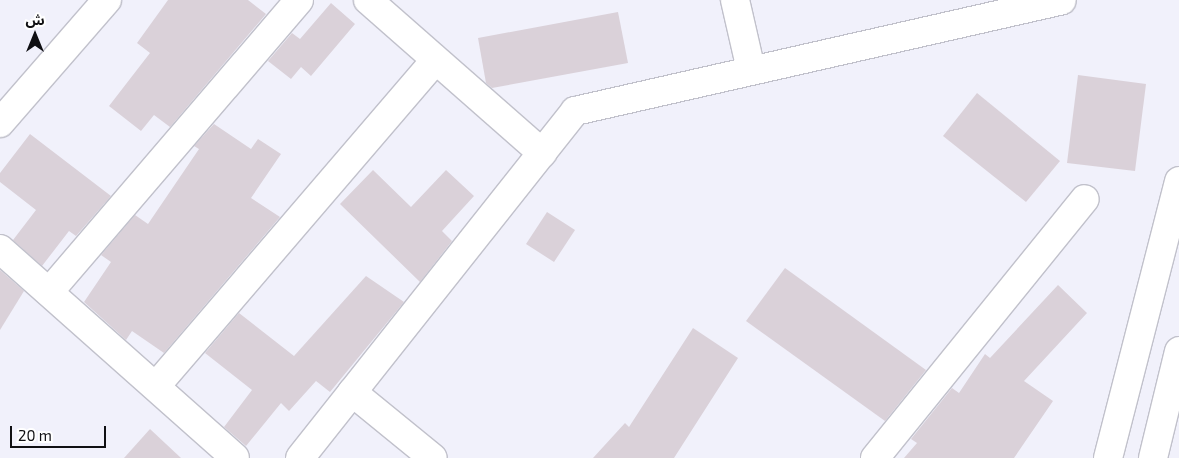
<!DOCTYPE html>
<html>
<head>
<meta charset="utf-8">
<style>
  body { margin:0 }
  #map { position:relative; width:1179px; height:458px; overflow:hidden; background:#f1f1fb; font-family:"Exo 2","Noto Sans Arabic",sans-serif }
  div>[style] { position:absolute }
  .building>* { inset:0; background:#dad1d9 }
  .roads { filter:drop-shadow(1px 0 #c1c1cb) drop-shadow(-1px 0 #c1c1cb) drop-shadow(0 1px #c1c1cb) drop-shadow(0 -1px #c1c1cb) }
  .street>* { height:28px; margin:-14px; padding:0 14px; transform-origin:14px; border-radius:14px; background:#fff }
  span { translate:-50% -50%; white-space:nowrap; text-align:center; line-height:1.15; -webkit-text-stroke:4px #fff; paint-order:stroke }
  .north { position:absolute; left:10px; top:10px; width:50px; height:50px; -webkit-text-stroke:4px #fff; paint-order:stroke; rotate:0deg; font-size:14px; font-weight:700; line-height:20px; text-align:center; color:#101013 }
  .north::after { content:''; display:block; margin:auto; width:18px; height:22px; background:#101013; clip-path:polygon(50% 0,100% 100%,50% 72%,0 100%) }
  .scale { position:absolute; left:10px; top:426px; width:96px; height:22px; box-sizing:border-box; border:2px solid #101013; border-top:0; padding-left:6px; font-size:15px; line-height:18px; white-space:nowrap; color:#101013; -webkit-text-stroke:4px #fff; paint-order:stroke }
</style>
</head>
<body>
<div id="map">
  <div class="building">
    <div style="clip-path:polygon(168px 0,248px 0,266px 14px,170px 127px,154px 115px,141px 131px,109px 106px,150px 53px,137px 43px)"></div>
    <div style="clip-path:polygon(331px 3px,355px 24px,311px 76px,301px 67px,291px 79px,268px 61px,292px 33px,300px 39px)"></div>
    <div style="clip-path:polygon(618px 12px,628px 63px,492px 88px,486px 83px,478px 38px)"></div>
    <div style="clip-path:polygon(1078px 75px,1146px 84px,1135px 171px,1067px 163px)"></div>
    <div style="clip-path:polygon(977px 93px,1060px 161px,1026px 202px,943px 136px)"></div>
    <div style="clip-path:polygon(214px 124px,251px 149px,258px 139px,281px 154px,251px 198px,280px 217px,164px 353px,132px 331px,126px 340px,84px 302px,111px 262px,101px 255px,135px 215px,148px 224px,199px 149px,194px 146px)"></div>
    <div style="clip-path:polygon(30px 134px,111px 196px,76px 236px,69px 231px,42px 266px,13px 240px,36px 210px,0 182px,0 173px)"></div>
    <div style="clip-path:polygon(373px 170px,411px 207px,446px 170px,474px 196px,442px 231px,452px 241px,420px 282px,340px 204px)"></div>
    <div style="clip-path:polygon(547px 212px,575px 230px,554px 262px,526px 244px)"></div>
    <div style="clip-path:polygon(785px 268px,926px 370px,885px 421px,746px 321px)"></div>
    <div style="clip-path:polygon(0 270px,24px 291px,0 330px)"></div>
    <div style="clip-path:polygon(366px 276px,404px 302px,330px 392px,316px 381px,289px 411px,281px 403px,246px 446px,224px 427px,252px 390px,205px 353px,239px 313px,294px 356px)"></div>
    <div style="clip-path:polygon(1058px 285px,1087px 313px,1024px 381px,1053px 401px,1014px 458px,904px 458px,917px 443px,911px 439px,952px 388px,959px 393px,985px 354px,990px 358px)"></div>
    <div style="clip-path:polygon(693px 328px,738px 358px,674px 458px,593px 458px,625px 423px,629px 427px)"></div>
    <div style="clip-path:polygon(150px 429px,181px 458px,124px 458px)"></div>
  </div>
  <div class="roads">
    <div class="street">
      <div style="left:368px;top:0;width:232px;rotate:41.3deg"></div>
      <div style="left:735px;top:0;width:72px;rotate:77.1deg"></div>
      <div style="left:0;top:123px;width:163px;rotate:-49deg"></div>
      <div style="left:0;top:249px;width:314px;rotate:41.6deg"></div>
      <div style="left:49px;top:292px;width:384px;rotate:-49.4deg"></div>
      <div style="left:156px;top:386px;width:429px;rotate:-49.4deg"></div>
      <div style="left:352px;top:392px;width:104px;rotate:39.2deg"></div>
      <div style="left:300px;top:458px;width:443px;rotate:-51.6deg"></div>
      <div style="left:575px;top:111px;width:499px;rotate:-12.8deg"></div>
      <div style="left:875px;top:458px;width:333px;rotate:-51deg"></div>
      <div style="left:1108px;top:458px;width:286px;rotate:-75.6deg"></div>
      <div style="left:1153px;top:458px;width:110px;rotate:-76.3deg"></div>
    </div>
  </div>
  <div class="north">ش</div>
  <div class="scale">20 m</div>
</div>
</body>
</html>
